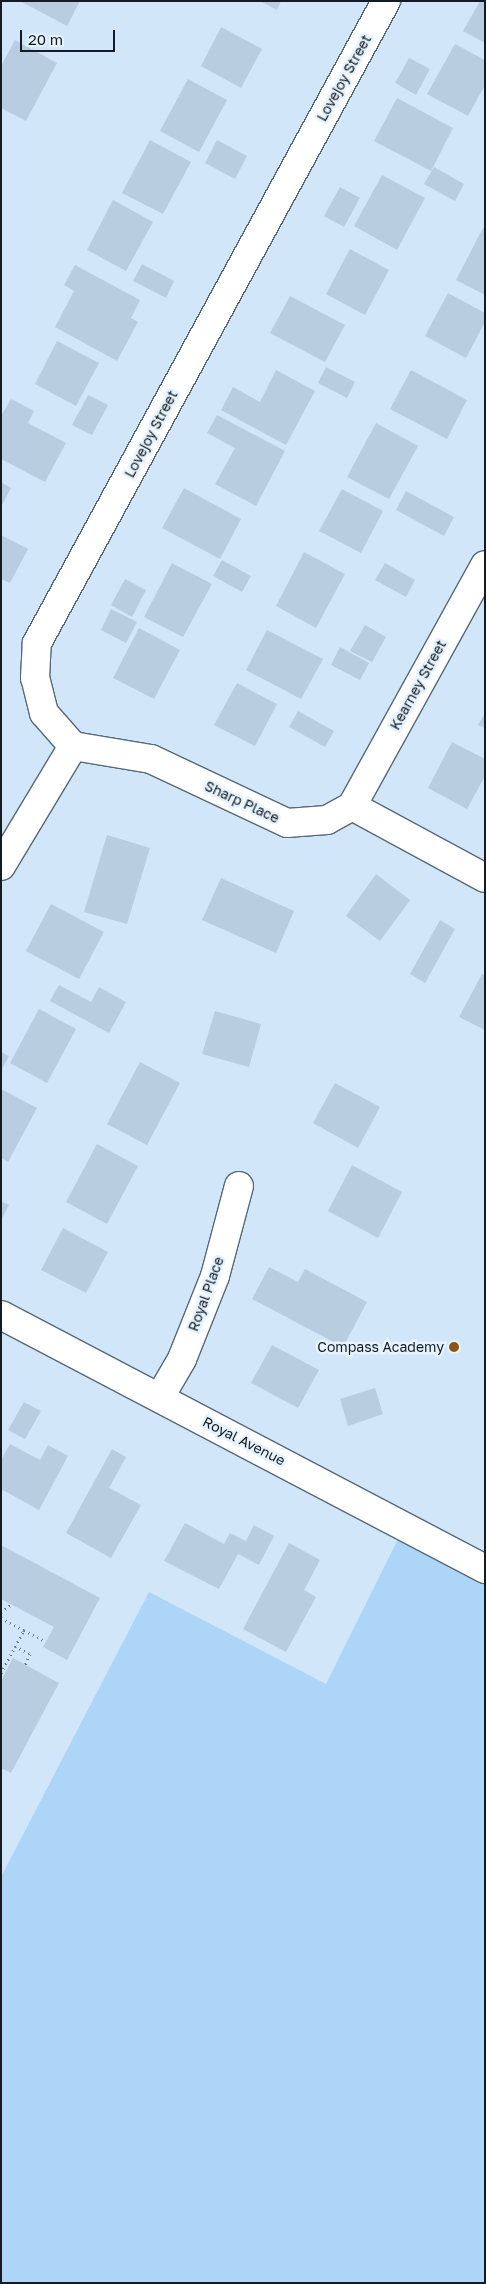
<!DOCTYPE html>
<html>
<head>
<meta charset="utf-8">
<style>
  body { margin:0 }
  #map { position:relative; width:486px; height:2284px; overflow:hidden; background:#d1e7f9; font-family:"Golos Text",sans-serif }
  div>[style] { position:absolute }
  .green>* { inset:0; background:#acd5f7 }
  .building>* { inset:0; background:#b8cddf }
  .path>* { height:3px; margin-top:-1.5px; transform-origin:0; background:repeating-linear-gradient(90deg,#6d7b88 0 1px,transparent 0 5px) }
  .roads { filter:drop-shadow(1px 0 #566979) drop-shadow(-1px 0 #566979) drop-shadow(0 1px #566979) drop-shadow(0 -1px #566979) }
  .street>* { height:28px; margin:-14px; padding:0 14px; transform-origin:14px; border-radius:14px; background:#fff }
  .dots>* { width:14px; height:14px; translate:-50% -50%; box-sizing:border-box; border:2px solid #e5f3fe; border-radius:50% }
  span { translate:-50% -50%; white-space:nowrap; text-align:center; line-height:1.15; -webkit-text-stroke:5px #e5f3fe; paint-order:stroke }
  .street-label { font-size:14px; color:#141b22 }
  .poi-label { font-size:14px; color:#141b22 }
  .right { translate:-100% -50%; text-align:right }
  .frame { position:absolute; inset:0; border:2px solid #141b22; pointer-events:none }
  .scale { position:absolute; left:20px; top:30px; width:95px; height:22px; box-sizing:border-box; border:2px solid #141b22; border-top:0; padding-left:6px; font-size:15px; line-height:18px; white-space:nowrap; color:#141b22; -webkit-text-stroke:4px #e5f3fe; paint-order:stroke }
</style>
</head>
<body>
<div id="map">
  <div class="green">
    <div style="clip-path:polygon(405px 1525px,485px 1569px,485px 2283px,1px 2283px,1px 1877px,149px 1592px,326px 1684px)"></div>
  </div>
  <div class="building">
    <div style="clip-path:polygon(20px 1px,80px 1px,67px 26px)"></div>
    <div style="clip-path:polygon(260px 1px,281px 1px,277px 10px)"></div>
    <div style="clip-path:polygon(480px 1px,485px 1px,485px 43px,463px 31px)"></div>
    <div style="clip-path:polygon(221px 27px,262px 49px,241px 88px,201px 66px)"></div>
    <div style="clip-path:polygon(15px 40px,57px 63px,26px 121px,1px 108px,1px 66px)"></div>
    <div style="clip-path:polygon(455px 44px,485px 60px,485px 85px,468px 116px,427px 94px)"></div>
    <div style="clip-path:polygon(409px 58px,430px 69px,416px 95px,395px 83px)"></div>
    <div style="clip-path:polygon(188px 79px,227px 100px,199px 152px,160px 131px)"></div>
    <div style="clip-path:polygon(397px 98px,453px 128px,431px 171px,374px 141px)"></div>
    <div style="clip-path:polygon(150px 140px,191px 162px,163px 214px,122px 193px)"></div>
    <div style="clip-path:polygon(217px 140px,247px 156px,235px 179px,205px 163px)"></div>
    <div style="clip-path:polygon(434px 167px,464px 184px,455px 201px,424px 184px)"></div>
    <div style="clip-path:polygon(382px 175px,425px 198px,397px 250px,354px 226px)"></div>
    <div style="clip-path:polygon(340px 187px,360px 198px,344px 227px,324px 216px)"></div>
    <div style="clip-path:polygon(113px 200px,153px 222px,126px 271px,87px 250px)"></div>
    <div style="clip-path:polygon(483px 228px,485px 229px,485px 295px,456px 280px)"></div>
    <div style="clip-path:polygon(350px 249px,389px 270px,365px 315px,326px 294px)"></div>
    <div style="clip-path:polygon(142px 264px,174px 281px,166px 298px,133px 281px)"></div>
    <div style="clip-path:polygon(75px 265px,140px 300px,131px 318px,138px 322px,117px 361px,55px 327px,74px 291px,64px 285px)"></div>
    <div style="clip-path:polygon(448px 293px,485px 313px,485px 322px,466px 358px,425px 336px)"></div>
    <div style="clip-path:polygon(290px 296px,345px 325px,325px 362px,270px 333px)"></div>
    <div style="clip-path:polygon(57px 341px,99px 363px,76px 406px,35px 384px)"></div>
    <div style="clip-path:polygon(326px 367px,355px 382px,347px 398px,318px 383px)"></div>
    <div style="clip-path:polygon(276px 370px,315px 391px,286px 445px,221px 410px,233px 387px,260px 402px)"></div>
    <div style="clip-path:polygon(411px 370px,467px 400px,447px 439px,390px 409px)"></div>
    <div style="clip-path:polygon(88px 395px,108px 405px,92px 435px,72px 425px)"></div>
    <div style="clip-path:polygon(11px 399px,34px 411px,28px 423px,66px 443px,45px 482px,1px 459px,1px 416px)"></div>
    <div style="clip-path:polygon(217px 415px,285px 451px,256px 506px,215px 484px,235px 448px,207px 433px)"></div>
    <div style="clip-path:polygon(376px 423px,418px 446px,389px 499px,347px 477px)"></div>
    <div style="clip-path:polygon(1px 482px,11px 488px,1px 507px)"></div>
    <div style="clip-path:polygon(184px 488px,241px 519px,220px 559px,162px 528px)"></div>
    <div style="clip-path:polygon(342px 489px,383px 511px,361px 553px,319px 531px)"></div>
    <div style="clip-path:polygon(406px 491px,454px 517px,444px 536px,396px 510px)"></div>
    <div style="clip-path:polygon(1px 535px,28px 549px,10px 583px,1px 579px)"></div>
    <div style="clip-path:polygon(304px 552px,345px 574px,316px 628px,276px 606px)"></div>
    <div style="clip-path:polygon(222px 560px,251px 576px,242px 592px,213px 576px)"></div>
    <div style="clip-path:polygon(172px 563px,212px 584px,183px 637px,144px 617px)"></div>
    <div style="clip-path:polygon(385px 563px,415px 580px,406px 597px,375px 580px)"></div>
    <div style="clip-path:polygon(125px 579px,146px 590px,132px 617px,111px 605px)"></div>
    <div style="clip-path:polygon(111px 609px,137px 622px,126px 643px,101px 630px)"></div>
    <div style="clip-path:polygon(365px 625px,386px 637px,372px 662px,350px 651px)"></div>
    <div style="clip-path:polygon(139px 628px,180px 650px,154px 699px,113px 678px)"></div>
    <div style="clip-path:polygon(267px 630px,323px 659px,301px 699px,246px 670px)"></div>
    <div style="clip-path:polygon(340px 647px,369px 663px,360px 680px,331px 665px)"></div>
    <div style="clip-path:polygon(237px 683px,277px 704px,255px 746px,214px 725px)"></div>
    <div style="clip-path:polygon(298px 711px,334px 731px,325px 747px,289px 727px)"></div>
    <div style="clip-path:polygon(485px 713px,485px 728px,478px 725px)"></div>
    <div style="clip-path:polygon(452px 742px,485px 759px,485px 776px,467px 809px,428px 788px)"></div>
    <div style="clip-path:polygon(107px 835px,150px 848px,127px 924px,84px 912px)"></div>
    <div style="clip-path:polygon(376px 874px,410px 900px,380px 941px,346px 916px)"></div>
    <div style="clip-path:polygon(221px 878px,294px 911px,276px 953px,202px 920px)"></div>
    <div style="clip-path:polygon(51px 904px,104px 932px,79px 979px,26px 951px)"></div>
    <div style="clip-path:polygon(440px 920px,455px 929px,425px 983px,410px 974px)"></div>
    <div style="clip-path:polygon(482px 974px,485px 975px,485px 1030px,459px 1017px)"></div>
    <div style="clip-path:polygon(59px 985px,91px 1002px,99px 987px,126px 1002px,109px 1033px,50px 1001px)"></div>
    <div style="clip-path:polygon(39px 1009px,76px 1029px,47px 1083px,10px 1063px)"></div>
    <div style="clip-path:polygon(215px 1011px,261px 1024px,249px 1067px,202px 1054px)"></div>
    <div style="clip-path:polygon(1px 1052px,9px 1056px,1px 1071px)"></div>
    <div style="clip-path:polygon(140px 1062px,180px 1083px,147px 1145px,107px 1124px)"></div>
    <div style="clip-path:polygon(335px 1083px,380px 1107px,358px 1148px,313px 1123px)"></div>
    <div style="clip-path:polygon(1px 1089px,37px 1108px,8px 1162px,1px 1158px)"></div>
    <div style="clip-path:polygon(97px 1144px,138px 1166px,107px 1224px,66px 1202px)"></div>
    <div style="clip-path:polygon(352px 1165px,402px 1192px,378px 1238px,328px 1211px)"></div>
    <div style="clip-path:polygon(1px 1201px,9px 1205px,1px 1220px)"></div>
    <div style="clip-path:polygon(63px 1228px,108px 1252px,86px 1293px,41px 1270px)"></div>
    <div style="clip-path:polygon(269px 1267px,298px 1282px,305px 1269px,367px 1302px,343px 1347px,252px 1299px)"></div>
    <div style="clip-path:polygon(272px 1345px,319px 1370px,298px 1408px,251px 1383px)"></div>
    <div style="clip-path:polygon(375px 1388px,383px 1414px,348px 1426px,340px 1399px)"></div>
    <div style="clip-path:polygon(24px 1402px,41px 1411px,25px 1439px,8px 1430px)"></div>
    <div style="clip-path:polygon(10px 1444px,40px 1460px,48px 1445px,68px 1456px,39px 1510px,1px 1489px,1px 1460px)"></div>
    <div style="clip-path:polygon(112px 1449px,126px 1457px,109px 1488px,141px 1505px,111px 1558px,66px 1533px)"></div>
    <div style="clip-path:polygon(185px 1523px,224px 1544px,230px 1533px,246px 1541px,254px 1525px,274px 1536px,259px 1565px,238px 1554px,219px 1589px,164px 1561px)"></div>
    <div style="clip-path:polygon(289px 1543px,320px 1560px,304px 1590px,316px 1597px,286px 1652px,243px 1629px)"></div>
    <div style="clip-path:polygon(1px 1545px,100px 1598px,67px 1660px,43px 1647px,54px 1627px,1px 1599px)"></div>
    <div style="clip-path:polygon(13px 1658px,59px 1683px,11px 1773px,1px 1768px,1px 1681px)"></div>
  </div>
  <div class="path">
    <div style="left:1px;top:1612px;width:14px;rotate:-36deg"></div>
    <div style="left:1px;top:1618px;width:26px;rotate:28deg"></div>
    <div style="left:15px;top:1646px;width:17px;rotate:28deg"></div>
    <div style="left:30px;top:1654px;width:12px;rotate:114deg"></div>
    <div style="left:1px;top:1673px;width:49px;rotate:-61.9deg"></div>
    <div style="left:24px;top:1630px;width:24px;rotate:28deg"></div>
  </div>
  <div class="roads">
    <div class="street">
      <div style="left:73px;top:746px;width:44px;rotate:-131.3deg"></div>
      <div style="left:44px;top:713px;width:36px;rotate:-104deg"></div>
      <div style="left:35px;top:678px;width:35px;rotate:-87deg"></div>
      <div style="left:37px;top:643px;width:731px;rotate:-61.47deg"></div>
      <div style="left:73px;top:746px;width:79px;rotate:9.5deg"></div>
      <div style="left:151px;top:759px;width:150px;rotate:25.2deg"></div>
      <div style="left:287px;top:823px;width:40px;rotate:-4.3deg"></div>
      <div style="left:327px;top:820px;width:29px;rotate:-29deg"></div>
      <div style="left:352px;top:806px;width:151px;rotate:28.4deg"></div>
      <div style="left:352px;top:806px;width:275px;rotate:-61.1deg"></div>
      <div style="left:1px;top:866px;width:140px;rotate:-59deg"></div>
      <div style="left:1px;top:1315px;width:547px;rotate:27.69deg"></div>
      <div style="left:160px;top:1397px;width:44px;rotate:-59.9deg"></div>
      <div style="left:182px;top:1359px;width:89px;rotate:-68.3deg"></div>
      <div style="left:215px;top:1276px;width:93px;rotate:-75.1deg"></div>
    </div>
  </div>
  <div class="dots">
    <div style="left:454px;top:1347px;background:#915218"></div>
  </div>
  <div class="street-label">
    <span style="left:344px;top:78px;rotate:-61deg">Lovejoy Street</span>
    <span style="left:151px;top:434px;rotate:-62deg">Lovejoy Street</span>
    <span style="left:418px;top:685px;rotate:-61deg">Kearney Street</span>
    <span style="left:242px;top:802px;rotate:25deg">Sharp Place</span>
    <span style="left:206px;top:1294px;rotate:-70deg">Royal Place</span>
    <span style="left:244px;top:1441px;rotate:27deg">Royal Avenue</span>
  </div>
  <div class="poi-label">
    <span class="right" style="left:444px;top:1347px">Compass Academy</span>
  </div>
  <div class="frame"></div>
  <div class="scale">20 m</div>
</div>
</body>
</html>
